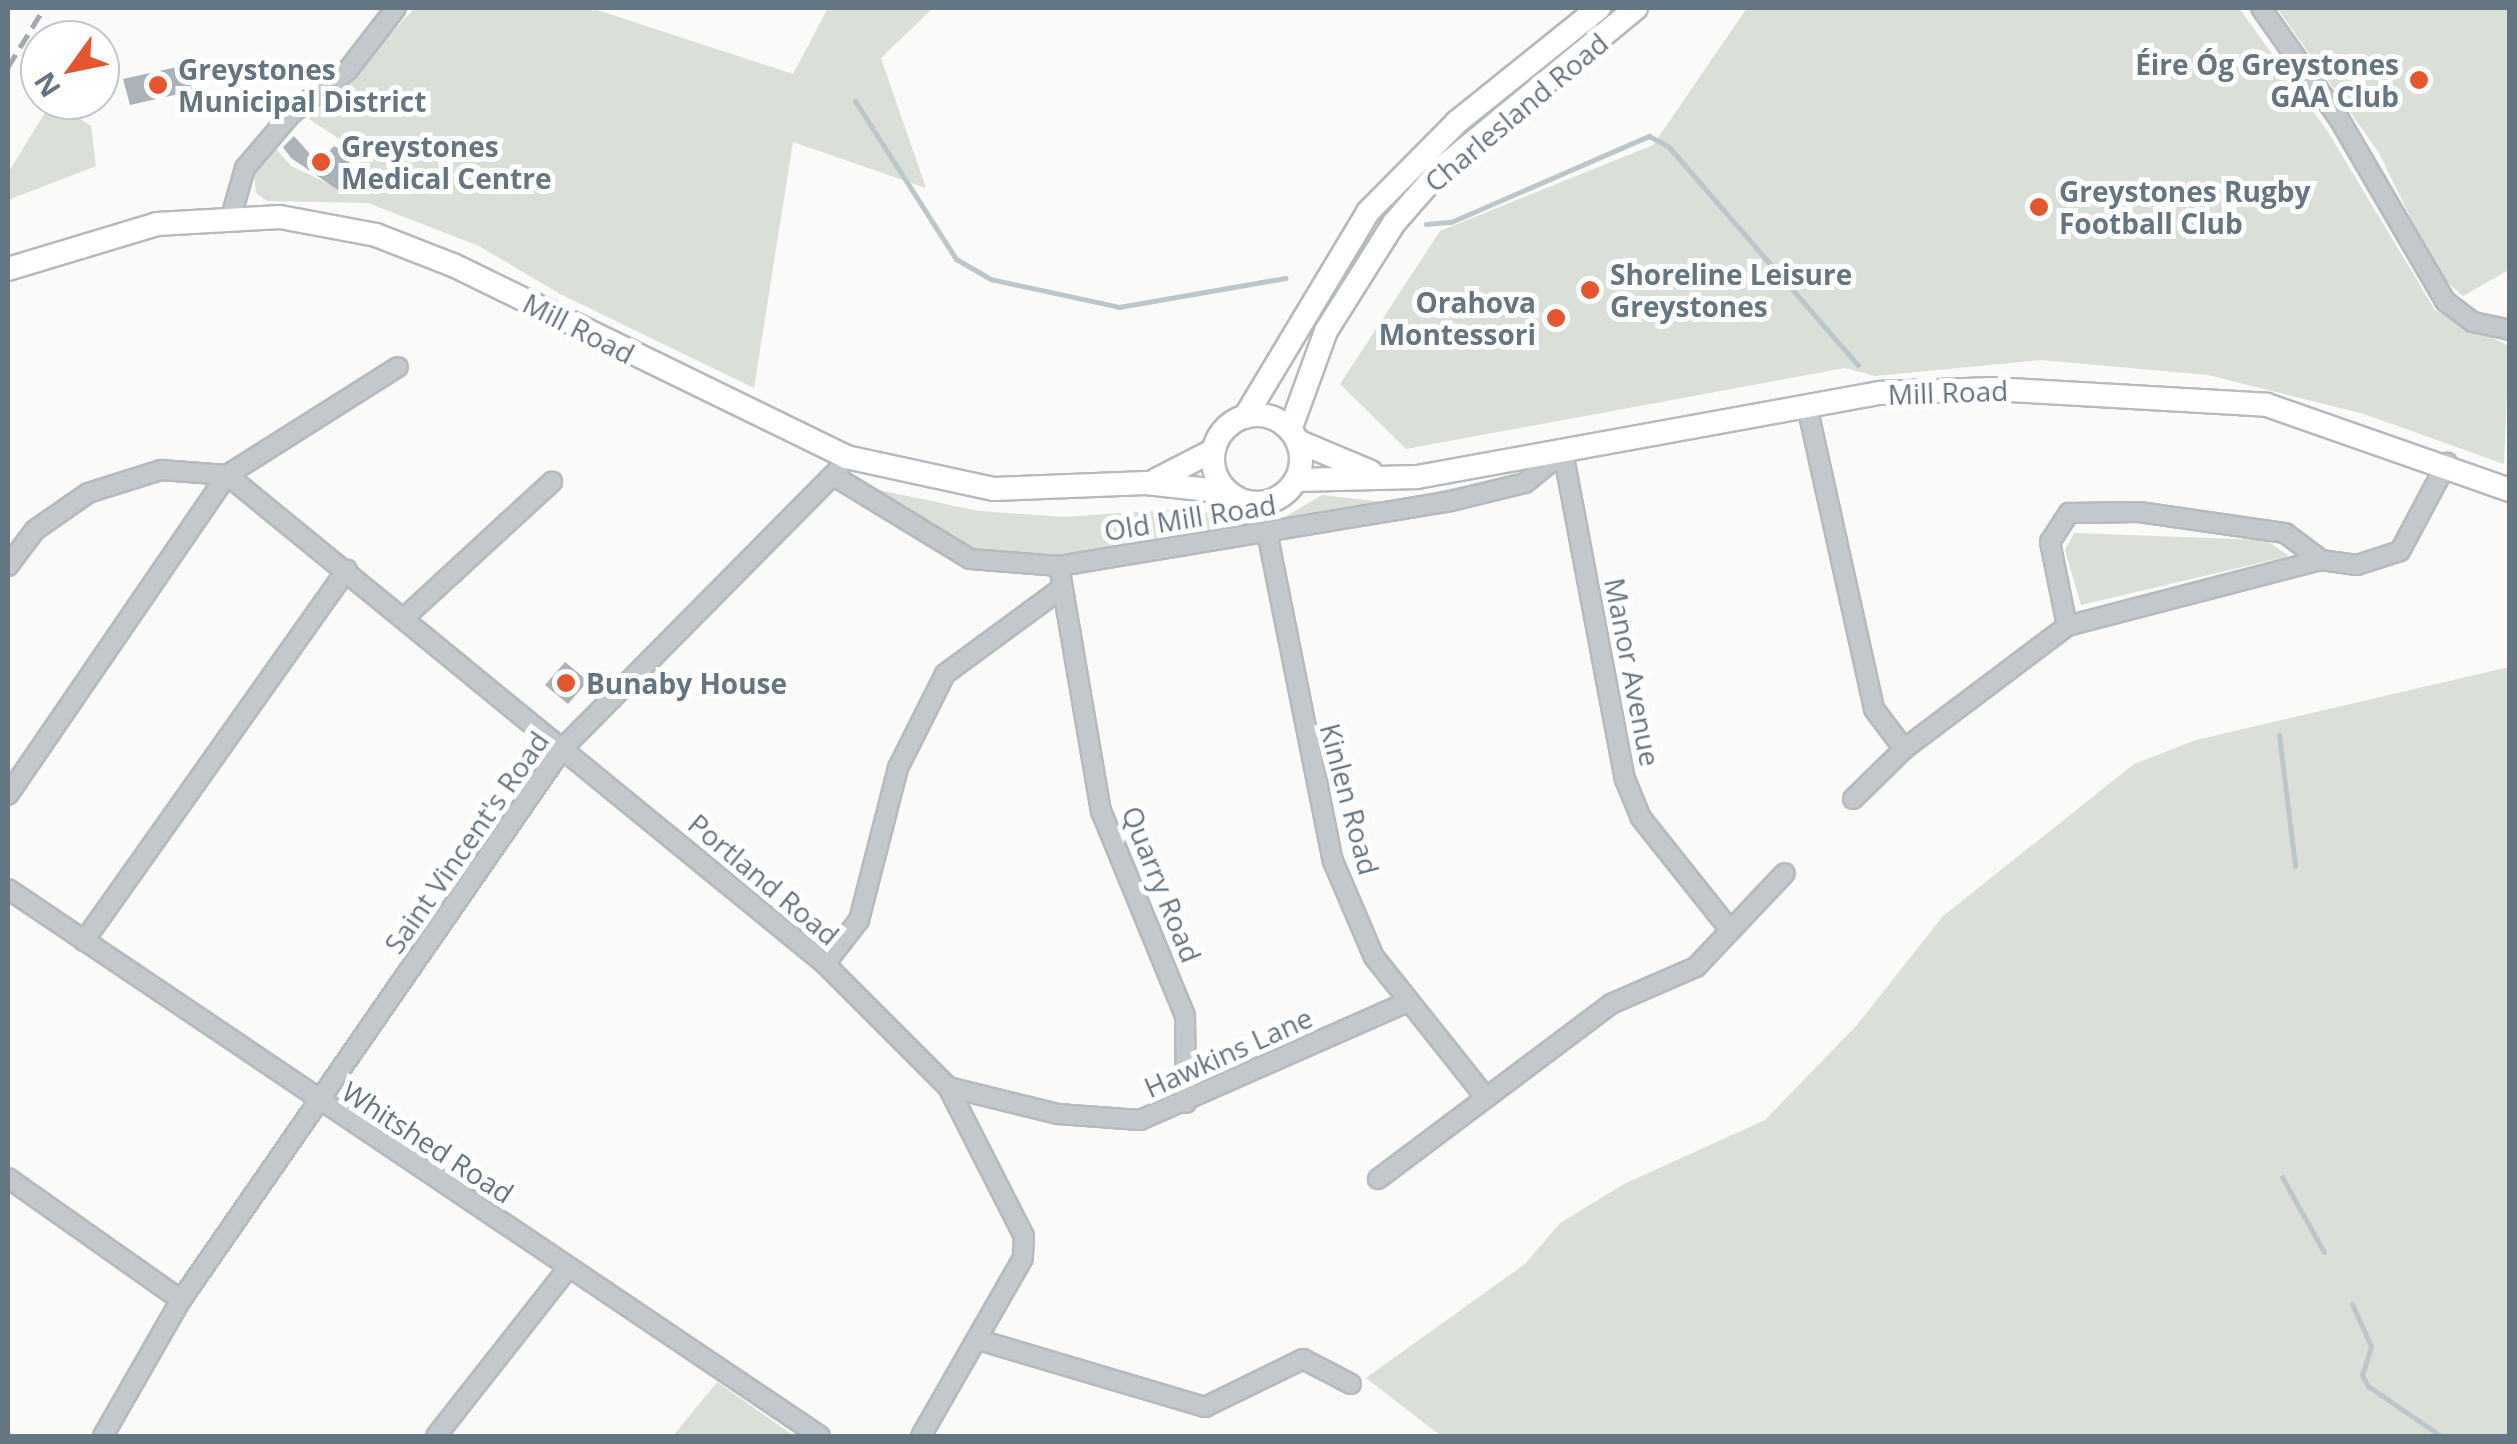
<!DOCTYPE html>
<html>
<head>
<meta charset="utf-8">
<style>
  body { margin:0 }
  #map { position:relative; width:2517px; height:1444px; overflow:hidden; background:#fafaf8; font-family:"Open Sans",sans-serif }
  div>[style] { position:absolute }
  .green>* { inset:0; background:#dadfd7 }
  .stream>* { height:5px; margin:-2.5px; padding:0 2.5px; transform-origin:2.5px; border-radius:2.5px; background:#bbc7cb }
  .building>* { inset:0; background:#aab3b9 }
  .roads { filter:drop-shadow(2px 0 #b5babe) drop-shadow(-2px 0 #b5babe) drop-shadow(0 2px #b5babe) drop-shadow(0 -2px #b5babe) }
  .minor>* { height:18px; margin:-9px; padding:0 9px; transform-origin:9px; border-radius:9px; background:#c3c8cc }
  .major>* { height:22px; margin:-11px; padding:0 11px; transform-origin:11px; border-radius:11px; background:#fff }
  .major>.ring { margin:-11px; padding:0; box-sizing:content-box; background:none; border:22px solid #fff; border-radius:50% }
  .rail>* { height:5px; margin-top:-2.5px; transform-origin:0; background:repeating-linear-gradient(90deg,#a2aab0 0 15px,transparent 0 23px) }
  .dots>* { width:28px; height:28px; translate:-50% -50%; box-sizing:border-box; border:5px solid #fff; border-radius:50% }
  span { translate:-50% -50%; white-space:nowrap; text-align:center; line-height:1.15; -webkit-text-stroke:10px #fff; paint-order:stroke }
  .poi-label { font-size:28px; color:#657683; font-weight:700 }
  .right { translate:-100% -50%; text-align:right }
  .left { translate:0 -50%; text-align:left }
  .street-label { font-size:28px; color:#657683 }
  .frame { position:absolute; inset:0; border:10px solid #657683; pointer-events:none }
  .north { position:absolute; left:20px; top:20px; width:100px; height:100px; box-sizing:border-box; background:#fff; border:2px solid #c1c8cd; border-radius:50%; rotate:237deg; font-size:28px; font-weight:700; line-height:40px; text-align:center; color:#657683 }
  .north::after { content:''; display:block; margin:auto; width:35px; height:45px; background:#e4572e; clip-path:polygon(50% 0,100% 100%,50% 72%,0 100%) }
</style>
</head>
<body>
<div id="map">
  <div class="green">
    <div style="clip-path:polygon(415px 8px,591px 8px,793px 74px,828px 8px,933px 8px,881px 58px,926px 188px,793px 142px,754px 388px,560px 294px,479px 246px,368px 203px,267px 201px,256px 193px,254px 175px,276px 149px,291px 166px,344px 191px,365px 156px,309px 119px)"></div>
    <div style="clip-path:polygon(1747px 8px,2239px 8px,2328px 132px,2435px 310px,2509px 346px,2504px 464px,2364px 414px,2208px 375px,2041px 360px,1875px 376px,1845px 368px,1406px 449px,1340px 384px,1440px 231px,1653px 145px)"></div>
    <div style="clip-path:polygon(2277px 8px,2509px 8px,2509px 270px,2463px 296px,2438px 274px,2379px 153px)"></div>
    <div style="clip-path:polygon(52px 101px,91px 126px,96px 166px,8px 200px,8px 173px)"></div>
    <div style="clip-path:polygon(1503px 478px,1457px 497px,1024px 561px,972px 554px,864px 487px,979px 511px,1064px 517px,1190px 508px,1254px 525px,1273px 524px,1322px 495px,1384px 502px)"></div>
    <div style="clip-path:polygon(2074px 533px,2265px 540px,2289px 556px,2081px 605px,2065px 550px)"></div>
    <div style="clip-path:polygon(2509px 667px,2509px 1436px,1441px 1436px,1366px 1378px,1525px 1264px,1560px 1223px,1624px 1184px,1765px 1120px,1857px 1025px,1943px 916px,2134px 764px,2196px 740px)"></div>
    <div style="clip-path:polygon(717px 1382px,794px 1436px,673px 1436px)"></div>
  </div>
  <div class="stream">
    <div style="left:855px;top:101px;width:188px;rotate:57.4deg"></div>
    <div style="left:956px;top:259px;width:39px;rotate:30deg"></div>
    <div style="left:990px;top:279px;width:132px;rotate:12.2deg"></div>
    <div style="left:1119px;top:307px;width:169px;rotate:-9.9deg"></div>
    <div style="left:1426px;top:224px;width:25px;rotate:-5deg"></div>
    <div style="left:1451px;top:222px;width:216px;rotate:-23.5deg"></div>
    <div style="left:1649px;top:136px;width:21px;rotate:28deg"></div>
    <div style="left:1668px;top:146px;width:290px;rotate:49.1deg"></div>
    <div style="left:2279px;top:735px;width:132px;rotate:83deg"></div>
    <div style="left:2282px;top:1177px;width:86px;rotate:60.8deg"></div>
    <div style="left:2352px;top:1304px;width:46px;rotate:65.7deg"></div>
    <div style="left:2371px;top:1346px;width:30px;rotate:107deg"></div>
    <div style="left:2362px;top:1375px;width:13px;rotate:61deg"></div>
    <div style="left:2368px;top:1386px;width:88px;rotate:34.4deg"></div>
  </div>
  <div class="building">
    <div style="clip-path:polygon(186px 65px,192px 91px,130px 105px,123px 79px)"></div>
    <div style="clip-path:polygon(294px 136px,318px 163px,334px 146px,352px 156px,338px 190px,291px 158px,283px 147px)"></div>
    <div style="clip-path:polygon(565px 662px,588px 681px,568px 704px,545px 685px)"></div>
  </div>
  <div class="roads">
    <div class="minor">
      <div style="left:2261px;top:8px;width:133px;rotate:54.8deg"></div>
      <div style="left:2338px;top:117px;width:213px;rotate:59.8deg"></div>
      <div style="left:2445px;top:301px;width:35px;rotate:37deg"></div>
      <div style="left:2473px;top:322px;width:38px;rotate:12deg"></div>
      <div style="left:231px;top:217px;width:51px;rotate:-74.1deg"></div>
      <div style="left:245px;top:168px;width:72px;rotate:-49.5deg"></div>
      <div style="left:292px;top:113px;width:71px;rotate:-37.5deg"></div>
      <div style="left:348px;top:70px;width:78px;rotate:-52.3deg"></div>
      <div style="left:1807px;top:406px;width:310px;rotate:77.5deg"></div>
      <div style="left:1874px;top:709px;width:50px;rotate:53.1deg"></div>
      <div style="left:227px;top:475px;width:772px;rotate:39.27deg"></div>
      <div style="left:825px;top:964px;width:174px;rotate:45deg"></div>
      <div style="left:948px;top:1087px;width:167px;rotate:63deg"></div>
      <div style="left:1024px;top:1236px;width:22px;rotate:93deg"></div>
      <div style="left:1023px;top:1258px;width:205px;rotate:119.8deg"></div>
      <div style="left:834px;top:476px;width:159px;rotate:31.4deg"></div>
      <div style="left:970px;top:559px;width:89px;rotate:4.5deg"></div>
      <div style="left:1059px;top:566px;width:393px;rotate:-9.4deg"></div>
      <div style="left:1447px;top:502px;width:80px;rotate:-13.7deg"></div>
      <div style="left:1525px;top:483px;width:49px;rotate:-39.2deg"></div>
      <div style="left:1563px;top:452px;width:333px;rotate:79.3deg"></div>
      <div style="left:1625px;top:779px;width:42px;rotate:67.7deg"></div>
      <div style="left:1641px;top:818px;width:143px;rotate:51.5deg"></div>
      <div style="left:1267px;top:532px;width:336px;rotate:78.7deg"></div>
      <div style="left:1333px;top:861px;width:104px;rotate:66.9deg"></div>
      <div style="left:1374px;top:957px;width:180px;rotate:51.5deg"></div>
      <div style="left:8px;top:566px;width:45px;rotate:-53.1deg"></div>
      <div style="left:35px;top:530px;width:65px;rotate:-34.9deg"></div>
      <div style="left:88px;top:493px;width:77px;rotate:-17.5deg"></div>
      <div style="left:161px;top:470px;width:66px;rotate:4.3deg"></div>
      <div style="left:1059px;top:566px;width:249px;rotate:80.3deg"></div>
      <div style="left:1101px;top:811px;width:222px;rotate:67.7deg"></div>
      <div style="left:1185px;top:1016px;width:87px;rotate:89.3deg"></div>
      <div style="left:405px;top:617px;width:200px;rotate:-42.6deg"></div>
      <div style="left:2067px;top:626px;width:86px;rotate:-101.4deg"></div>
      <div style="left:2050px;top:542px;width:35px;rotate:-57deg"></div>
      <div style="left:2069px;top:513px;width:70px;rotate:-0.8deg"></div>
      <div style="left:2139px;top:512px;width:148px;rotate:8.2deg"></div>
      <div style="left:2285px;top:533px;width:45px;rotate:36.9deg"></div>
      <div style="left:8px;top:795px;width:388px;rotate:-55.6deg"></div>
      <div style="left:227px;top:475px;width:202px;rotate:-32.3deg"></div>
      <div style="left:1853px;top:799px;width:71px;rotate:-44.4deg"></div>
      <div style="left:1904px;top:749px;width:204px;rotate:-37deg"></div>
      <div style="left:2067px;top:626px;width:262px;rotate:-14.6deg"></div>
      <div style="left:2321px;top:560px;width:36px;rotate:8deg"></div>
      <div style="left:2357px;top:565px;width:45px;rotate:-18deg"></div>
      <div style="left:2400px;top:551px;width:100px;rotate:-61.9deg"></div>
      <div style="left:8px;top:889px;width:979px;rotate:33.97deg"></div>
      <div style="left:84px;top:941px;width:455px;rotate:-54.7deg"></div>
      <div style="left:825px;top:964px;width:56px;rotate:-52.3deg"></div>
      <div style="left:859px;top:920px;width:157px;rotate:-75.6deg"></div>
      <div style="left:898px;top:768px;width:105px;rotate:-63.4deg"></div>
      <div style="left:945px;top:674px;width:145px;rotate:-36.3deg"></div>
      <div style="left:948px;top:1087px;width:113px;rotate:13.8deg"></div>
      <div style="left:1058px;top:1114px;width:82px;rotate:4.2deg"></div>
      <div style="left:1140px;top:1120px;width:293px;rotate:-23.8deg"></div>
      <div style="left:8px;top:1178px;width:212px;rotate:35.2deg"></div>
      <div style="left:1378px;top:1179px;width:291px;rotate:-36.9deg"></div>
      <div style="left:1611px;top:1004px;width:93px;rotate:-23.5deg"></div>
      <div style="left:1696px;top:967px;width:129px;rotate:-46.6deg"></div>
      <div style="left:979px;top:1340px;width:236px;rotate:16.5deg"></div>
      <div style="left:1205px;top:1407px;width:109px;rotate:-26.1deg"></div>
      <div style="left:1303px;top:1359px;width:54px;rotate:27.5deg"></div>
      <div style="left:103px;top:1436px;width:157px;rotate:-60.2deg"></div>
      <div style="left:181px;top:1300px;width:671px;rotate:-55.32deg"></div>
      <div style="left:563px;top:748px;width:391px;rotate:-45.3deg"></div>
      <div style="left:436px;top:1436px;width:214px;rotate:-51.8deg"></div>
    </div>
    <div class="major">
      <div style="left:8px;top:269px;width:156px;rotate:-16.8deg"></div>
      <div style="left:157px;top:224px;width:123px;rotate:-3.3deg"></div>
      <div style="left:280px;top:217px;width:98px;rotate:10.6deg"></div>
      <div style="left:376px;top:235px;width:83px;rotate:21.3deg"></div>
      <div style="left:453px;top:265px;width:437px;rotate:26deg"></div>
      <div style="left:846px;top:457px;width:151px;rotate:12.2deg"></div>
      <div style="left:994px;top:489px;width:152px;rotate:-2.3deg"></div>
      <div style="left:1146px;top:483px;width:82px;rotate:6.3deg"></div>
      <div class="ring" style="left:1213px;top:415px;width:66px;height:66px"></div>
      <div style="left:1245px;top:417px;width:239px;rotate:-59deg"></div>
      <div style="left:1368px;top:212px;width:127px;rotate:-45.3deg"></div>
      <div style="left:1457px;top:122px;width:182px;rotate:-38.8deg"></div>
      <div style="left:1290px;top:430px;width:105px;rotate:-70deg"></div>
      <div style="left:1326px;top:331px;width:128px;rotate:-57.8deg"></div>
      <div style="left:1394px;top:223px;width:73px;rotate:-48.9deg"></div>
      <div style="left:1442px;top:168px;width:251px;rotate:-39.5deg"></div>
      <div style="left:1297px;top:441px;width:80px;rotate:22.7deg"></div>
      <div style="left:1156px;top:480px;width:65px;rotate:-27.3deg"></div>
      <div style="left:1296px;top:480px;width:121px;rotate:-1.4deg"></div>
      <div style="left:1417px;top:477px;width:470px;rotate:-10.3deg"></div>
      <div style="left:1879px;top:393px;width:114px;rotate:-2deg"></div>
      <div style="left:1993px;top:389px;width:274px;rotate:3.3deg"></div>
      <div style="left:2267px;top:405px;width:257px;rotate:19.3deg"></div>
    </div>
  </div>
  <div class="rail">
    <div style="left:8px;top:67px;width:69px;rotate:-58.6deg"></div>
  </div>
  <div class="dots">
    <div style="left:2419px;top:80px;background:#e4572e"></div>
    <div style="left:158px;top:85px;background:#e4572e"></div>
    <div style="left:321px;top:162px;background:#e4572e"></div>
    <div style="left:2039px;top:207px;background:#e4572e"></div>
    <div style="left:1590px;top:290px;background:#e4572e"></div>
    <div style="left:1556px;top:318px;background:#e4572e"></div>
    <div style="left:566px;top:683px;background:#e4572e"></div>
  </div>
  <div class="poi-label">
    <span class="right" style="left:2399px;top:80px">Éire Óg Greystones<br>GAA Club</span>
    <span class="left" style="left:178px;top:85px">Greystones<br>Municipal District</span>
    <span class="left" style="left:341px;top:162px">Greystones<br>Medical Centre</span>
    <span class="left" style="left:2059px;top:207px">Greystones Rugby<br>Football Club</span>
    <span class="left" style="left:1610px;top:290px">Shoreline Leisure<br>Greystones</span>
    <span class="right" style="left:1536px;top:318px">Orahova<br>Montessori</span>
    <span class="left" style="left:586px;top:683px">Bunaby House</span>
  </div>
  <div class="street-label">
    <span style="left:1516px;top:112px;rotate:-40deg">Charlesland Road</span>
    <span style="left:579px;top:328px;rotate:27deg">Mill Road</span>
    <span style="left:1948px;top:392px;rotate:-2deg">Mill Road</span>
    <span style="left:1190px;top:517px;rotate:-9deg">Old Mill Road</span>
    <span style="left:1633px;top:672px;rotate:79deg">Manor Avenue</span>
    <span style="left:1350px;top:799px;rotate:75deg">Kinlen Road</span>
    <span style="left:466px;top:842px;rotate:-55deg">Saint Vincent's Road</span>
    <span style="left:764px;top:879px;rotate:40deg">Portland Road</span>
    <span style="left:1162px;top:884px;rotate:68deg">Quarry Road</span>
    <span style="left:1228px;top:1052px;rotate:-24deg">Hawkins Lane</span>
    <span style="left:428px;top:1142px;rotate:33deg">Whitshed Road</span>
  </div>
  <div class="frame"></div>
  <div class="north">N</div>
</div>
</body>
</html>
